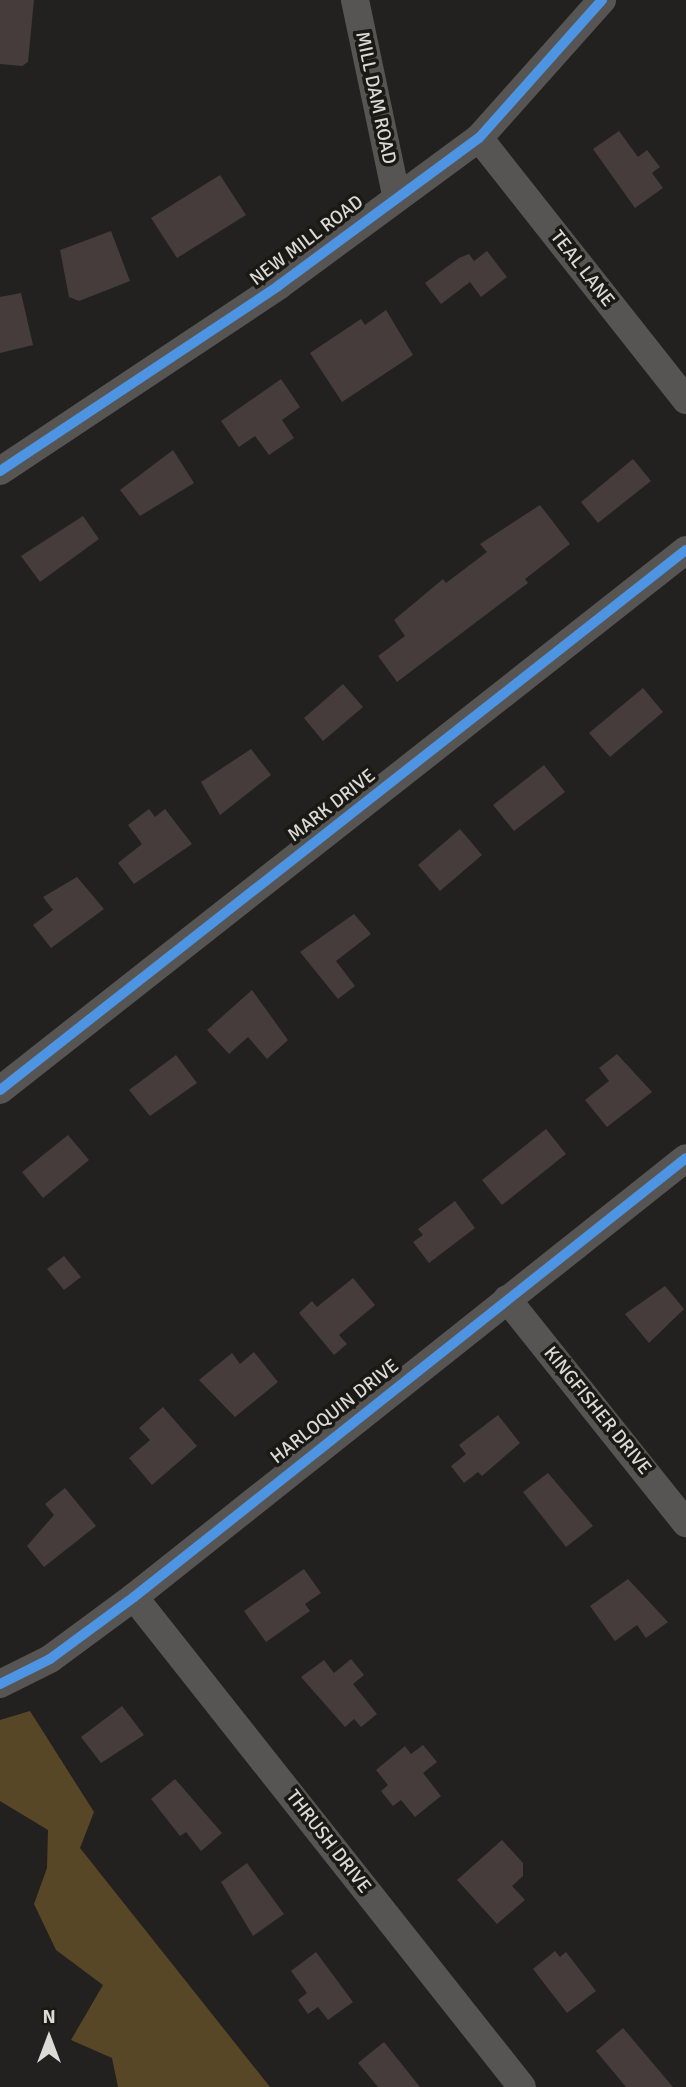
<!DOCTYPE html>
<html>
<head>
<meta charset="utf-8">
<style>
  body { margin:0 }
  #map { position:relative; width:686px; height:2087px; overflow:hidden; background:#23211f; font-family:Signika,sans-serif }
  div>[style] { position:absolute }
  .forest>* { inset:0; background:#574726 }
  .building>* { inset:0; background:#453c3b }
  .street>* { height:28px; margin:-14px; padding:0 14px; transform-origin:14px; border-radius:14px; background:#575553 }
  .cycleway>* { height:10px; margin:-5px; padding:0 5px; transform-origin:5px; border-radius:5px; background:#4d94e3 }
  span { translate:-50% -50%; white-space:nowrap; text-align:center; line-height:1.15; -webkit-text-stroke:7px #1b1914; paint-order:stroke }
  .street-label { font-size:19px; color:#dcdad6 }
  .north { position:absolute; left:14px; top:2003px; width:70px; height:70px; -webkit-text-stroke:5px #1b1914; paint-order:stroke; rotate:0deg; font-size:19px; font-weight:700; line-height:28px; text-align:center; color:#dcdad6 }
  .north::after { content:''; display:block; margin:auto; width:24px; height:32px; background:#dcdad6; clip-path:polygon(50% 0,100% 100%,50% 72%,0 100%) }
</style>
</head>
<body>
<div id="map">
  <div class="forest">
    <div style="clip-path:polygon(30px 1711px,94px 1812px,80px 1848px,270px 2087px,118px 2087px,112px 2058px,71px 2040px,103px 1985px,56px 1950px,34px 1904px,47px 1868px,48px 1830px,0 1801px,0 1720px)"></div>
  </div>
  <div class="building">
    <div style="clip-path:polygon(0 0,34px 0,28px 62px,22px 66px,0 64px)"></div>
    <div style="clip-path:polygon(619px 131px,638px 157px,647px 150px,660px 167px,652px 173px,663px 188px,635px 208px,593px 149px)"></div>
    <div style="clip-path:polygon(220px 175px,246px 215px,177px 258px,151px 218px)"></div>
    <div style="clip-path:polygon(111px 231px,130px 281px,79px 301px,69px 297px,60px 250px)"></div>
    <div style="clip-path:polygon(487px 251px,507px 277px,481px 297px,470px 282px,441px 304px,425px 283px,459px 258px,469px 254px,474px 261px)"></div>
    <div style="clip-path:polygon(21px 293px,33px 345px,0 353px,0 297px)"></div>
    <div style="clip-path:polygon(386px 310px,413px 355px,342px 402px,310px 353px,361px 319px,365px 325px)"></div>
    <div style="clip-path:polygon(281px 379px,300px 407px,282px 420px,294px 438px,269px 455px,255px 436px,239px 447px,221px 421px)"></div>
    <div style="clip-path:polygon(173px 450px,194px 483px,140px 516px,120px 490px)"></div>
    <div style="clip-path:polygon(633px 459px,651px 481px,598px 523px,581px 502px)"></div>
    <div style="clip-path:polygon(540px 505px,570px 544px,525px 579px,528px 583px,397px 682px,378px 656px,405px 636px,394px 620px,443px 579px,446px 583px,487px 552px,480px 544px)"></div>
    <div style="clip-path:polygon(83px 516px,99px 539px,40px 582px,21px 556px)"></div>
    <div style="clip-path:polygon(343px 684px,363px 707px,323px 741px,304px 718px)"></div>
    <div style="clip-path:polygon(643px 688px,663px 712px,610px 757px,589px 733px)"></div>
    <div style="clip-path:polygon(251px 749px,271px 775px,220px 815px,201px 782px)"></div>
    <div style="clip-path:polygon(544px 765px,565px 792px,514px 831px,493px 805px)"></div>
    <div style="clip-path:polygon(149px 809px,155px 817px,165px 809px,192px 844px,134px 884px,118px 863px,142px 844px,128px 825px)"></div>
    <div style="clip-path:polygon(460px 829px,482px 855px,440px 891px,418px 865px)"></div>
    <div style="clip-path:polygon(77px 877px,104px 909px,51px 948px,33px 925px,53px 910px,43px 897px)"></div>
    <div style="clip-path:polygon(354px 914px,371px 934px,336px 961px,355px 986px,338px 999px,300px 952px)"></div>
    <div style="clip-path:polygon(252px 990px,288px 1040px,267px 1059px,248px 1037px,229px 1054px,207px 1030px)"></div>
    <div style="clip-path:polygon(617px 1054px,652px 1092px,607px 1127px,585px 1100px,609px 1081px,599px 1068px)"></div>
    <div style="clip-path:polygon(176px 1055px,197px 1083px,150px 1116px,129px 1090px)"></div>
    <div style="clip-path:polygon(546px 1129px,566px 1154px,502px 1205px,482px 1180px)"></div>
    <div style="clip-path:polygon(68px 1135px,89px 1160px,43px 1198px,22px 1172px)"></div>
    <div style="clip-path:polygon(455px 1201px,475px 1228px,429px 1263px,413px 1242px,423px 1235px,418px 1229px)"></div>
    <div style="clip-path:polygon(64px 1256px,81px 1277px,64px 1290px,47px 1269px)"></div>
    <div style="clip-path:polygon(353px 1278px,375px 1305px,339px 1335px,347px 1344px,334px 1355px,299px 1313px,312px 1301px,317px 1307px)"></div>
    <div style="clip-path:polygon(665px 1286px,684px 1309px,649px 1343px,625px 1314px)"></div>
    <div style="clip-path:polygon(254px 1352px,278px 1382px,235px 1417px,199px 1380px,232px 1353px,240px 1364px)"></div>
    <div style="clip-path:polygon(163px 1407px,197px 1446px,152px 1485px,129px 1458px,150px 1440px,139px 1428px)"></div>
    <div style="clip-path:polygon(498px 1415px,520px 1443px,482px 1476px,478px 1472px,464px 1483px,451px 1466px,466px 1454px,459px 1445px)"></div>
    <div style="clip-path:polygon(548px 1473px,593px 1526px,566px 1547px,523px 1492px)"></div>
    <div style="clip-path:polygon(65px 1488px,96px 1526px,44px 1567px,27px 1546px,54px 1515px,45px 1504px)"></div>
    <div style="clip-path:polygon(304px 1569px,321px 1593px,305px 1604px,310px 1611px,266px 1642px,244px 1611px)"></div>
    <div style="clip-path:polygon(628px 1579px,668px 1622px,646px 1638px,637px 1625px,615px 1641px,590px 1606px)"></div>
    <div style="clip-path:polygon(351px 1659px,364px 1675px,353px 1684px,377px 1714px,361px 1727px,354px 1719px,345px 1727px,301px 1677px,324px 1660px,334px 1673px)"></div>
    <div style="clip-path:polygon(122px 1706px,144px 1735px,101px 1763px,81px 1737px)"></div>
    <div style="clip-path:polygon(423px 1745px,437px 1762px,423px 1773px,441px 1796px,415px 1817px,401px 1800px,393px 1806px,381px 1791px,388px 1785px,376px 1770px,405px 1746px,411px 1754px)"></div>
    <div style="clip-path:polygon(175px 1779px,222px 1833px,201px 1851px,186px 1832px,180px 1836px,151px 1799px)"></div>
    <div style="clip-path:polygon(502px 1840px,523px 1863px,523px 1876px,512px 1886px,525px 1900px,497px 1924px,457px 1880px)"></div>
    <div style="clip-path:polygon(247px 1863px,284px 1914px,253px 1936px,221px 1882px)"></div>
    <div style="clip-path:polygon(555px 1951px,560px 1957px,566px 1952px,596px 1991px,567px 2013px,533px 1969px)"></div>
    <div style="clip-path:polygon(316px 1952px,353px 2002px,328px 2020px,318px 2007px,308px 2014px,298px 2000px,307px 1993px,291px 1971px)"></div>
    <div style="clip-path:polygon(623px 2028px,673px 2087px,626px 2087px,596px 2051px)"></div>
    <div style="clip-path:polygon(384px 2042px,420px 2087px,378px 2087px,358px 2063px)"></div>
  </div>
  <div class="street">
    <div style="left:355px;top:0;width:199px;rotate:78.1deg"></div>
    <div style="left:479px;top:138px;width:334px;rotate:51.7deg"></div>
    <div style="left:0;top:471px;width:334px;rotate:-33.6deg"></div>
    <div style="left:278px;top:286px;width:250px;rotate:-36.4deg"></div>
    <div style="left:479px;top:138px;width:185px;rotate:-48.3deg"></div>
    <div style="left:0;top:1090px;width:873px;rotate:-38.21deg"></div>
    <div style="left:507px;top:1299px;width:287px;rotate:51.4deg"></div>
    <div style="left:134px;top:1597px;width:625px;rotate:51.63deg"></div>
    <div style="left:0;top:1684px;width:56px;rotate:-26.6deg"></div>
    <div style="left:50px;top:1659px;width:104px;rotate:-36.4deg"></div>
    <div style="left:134px;top:1597px;width:705px;rotate:-38.49deg"></div>
  </div>
  <div class="cycleway">
    <div style="left:0;top:471px;width:334px;rotate:-33.6deg"></div>
    <div style="left:278px;top:286px;width:250px;rotate:-36.4deg"></div>
    <div style="left:479px;top:138px;width:185px;rotate:-48.3deg"></div>
    <div style="left:0;top:1090px;width:873px;rotate:-38.21deg"></div>
    <div style="left:0;top:1684px;width:56px;rotate:-26.6deg"></div>
    <div style="left:50px;top:1659px;width:104px;rotate:-36.4deg"></div>
    <div style="left:134px;top:1597px;width:705px;rotate:-38.49deg"></div>
  </div>
  <div class="street-label">
    <span style="left:375px;top:98px;rotate:78deg">MILL DAM ROAD</span>
    <span style="left:307px;top:241px;rotate:-37deg">NEW MILL ROAD</span>
    <span style="left:582px;top:269px;rotate:52deg">TEAL LANE</span>
    <span style="left:332px;top:806px;rotate:-38deg">MARK DRIVE</span>
    <span style="left:597px;top:1411px;rotate:51deg">KINGFISHER DRIVE</span>
    <span style="left:335px;top:1412px;rotate:-38deg">HARLOQUIN DRIVE</span>
    <span style="left:328px;top:1842px;rotate:52deg">THRUSH DRIVE</span>
  </div>
  <div class="north">N</div>
</div>
</body>
</html>
